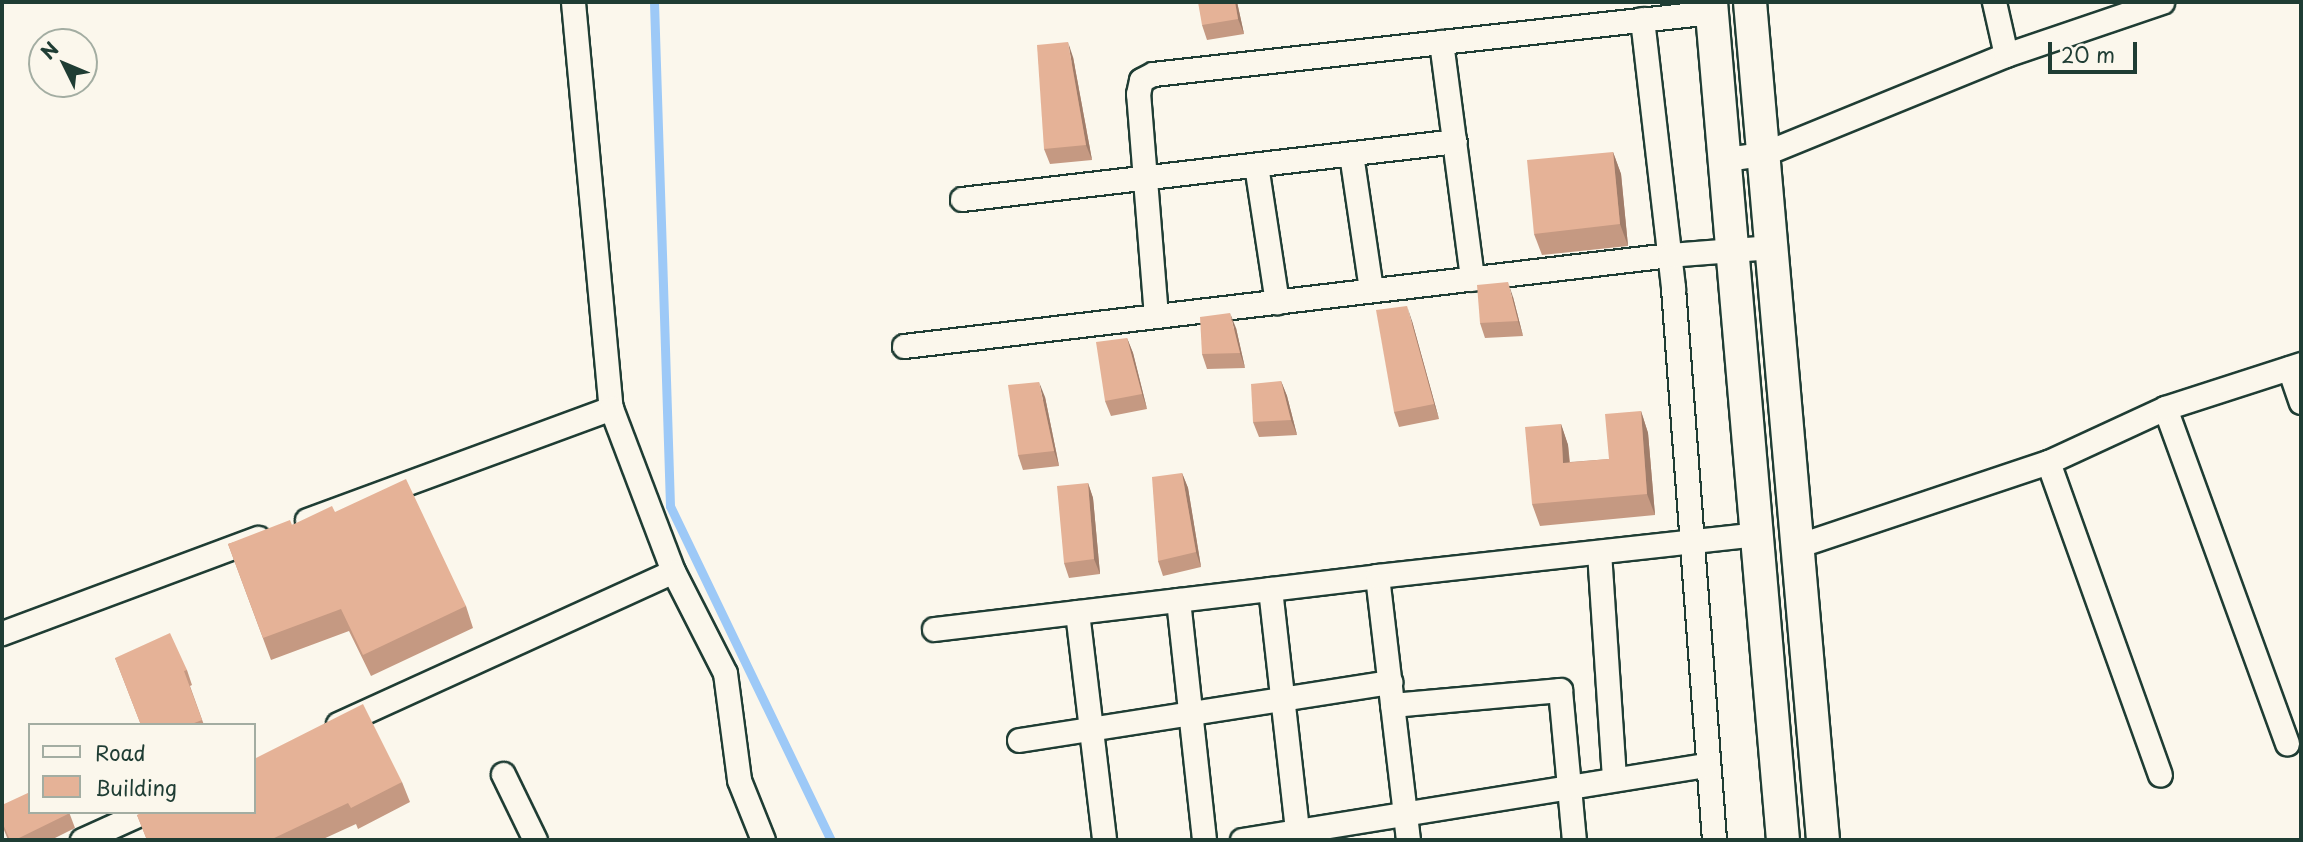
<!DOCTYPE html>
<html>
<head>
<meta charset="utf-8">
<style>
  body { margin:0 }
  #map { position:relative; width:2303px; height:842px; overflow:hidden; background:#fbf7ec; font-family:"Playpen Sans",sans-serif }
  div>[style] { position:absolute }
  .stream>* { height:9px; margin:-4.5px; padding:0 4.5px; transform-origin:4.5px; border-radius:4.5px; background:#9dc9f7 }
  .roads { filter:drop-shadow(2px 0 #1f3d34) drop-shadow(-2px 0 #1f3d34) drop-shadow(0 2px #1f3d34) drop-shadow(0 -2px #1f3d34) }
  .street>* { height:23px; margin:-11.5px; padding:0 11.5px; transform-origin:11.5px; border-radius:11.5px; background:#fbf7ec }
  .secondary>* { height:32px; margin:-16px; padding:0 16px; transform-origin:16px; border-radius:16px; background:#fbf7ec }
  .wall>* { inset:0; background:#c59982 }
  .shaded-wall>* { inset:0; background:#a07d6a }
  .building>* { inset:0; background:#e5b297 }
  span { translate:-50% -50%; white-space:nowrap; text-align:center; line-height:1.15; -webkit-text-stroke:6px #fbf7ec; paint-order:stroke }
  .frame { position:absolute; inset:0; border:4px solid #1f3d34; pointer-events:none }
  .legend { position:absolute; left:28px; top:723px; width:228px; height:91px; box-sizing:border-box; background:#fbf7ec; border:2px solid #a3ada2; margin:0; padding:9px 12px; list-style:none; font-size:21px; color:#1f3d34 }
  .legend li { display:flex; align-items:center; gap:14px; height:35px }
  .legend b { width:35px; border:2px solid #a3ada2 }
  .north { position:absolute; left:28px; top:28px; width:70px; height:70px; box-sizing:border-box; background:#fbf7ec; border:2px solid #a3ada2; border-radius:50%; rotate:313deg; font-size:19px; font-weight:700; line-height:28px; text-align:center; color:#1f3d34 }
  .north::after { content:''; display:block; margin:auto; width:24px; height:32px; background:#1f3d34; clip-path:polygon(50% 0,100% 100%,50% 72%,0 100%) }
  .scale { position:absolute; left:2048px; top:42px; width:89px; height:32px; box-sizing:border-box; border:4px solid #1f3d34; border-top:0; padding-left:9px; font-size:21px; line-height:24px; white-space:nowrap; color:#1f3d34; -webkit-text-stroke:5px #fbf7ec; paint-order:stroke }
</style>
</head>
<body>
<div id="map">
  <div class="stream">
    <div style="left:654px;top:2px;width:504px;rotate:88.18deg"></div>
    <div style="left:670px;top:506px;width:371px;rotate:64.3deg"></div>
  </div>
  <div class="roads">
    <div class="street">
      <div style="left:573px;top:2px;width:408px;rotate:84.7deg"></div>
      <div style="left:1994px;top:2px;width:54px;rotate:77.2deg"></div>
      <div style="left:1642px;top:19px;width:271px;rotate:83.4deg"></div>
      <div style="left:1673px;top:288px;width:554px;rotate:85.75deg"></div>
      <div style="left:1441px;top:42px;width:239px;rotate:82.5deg"></div>
      <div style="left:1351px;top:154px;width:137px;rotate:81.6deg"></div>
      <div style="left:1726px;top:159px;width:37px;rotate:-8deg"></div>
      <div style="left:1763px;top:154px;width:262px;rotate:-22.2deg"></div>
      <div style="left:2006px;top:55px;width:165px;rotate:-18.8deg"></div>
      <div style="left:1256px;top:165px;width:139px;rotate:81.3deg"></div>
      <div style="left:962px;top:199px;width:496px;rotate:-6.7deg"></div>
      <div style="left:1156px;top:316px;width:223px;rotate:-94.6deg"></div>
      <div style="left:1138px;top:94px;width:14px;rotate:-78deg"></div>
      <div style="left:1141px;top:80px;width:13px;rotate:-27deg"></div>
      <div style="left:1153px;top:74px;width:562px;rotate:-6.33deg"></div>
      <div style="left:904px;top:346px;width:770px;rotate:-6.78deg"></div>
      <div style="left:1669px;top:255px;width:101px;rotate:-4.5deg"></div>
      <div style="left:2289px;top:368px;width:36px;rotate:71deg"></div>
      <div style="left:2165px;top:408px;width:357px;rotate:70deg"></div>
      <div style="left:2048px;top:462px;width:332px;rotate:70.3deg"></div>
      <div style="left:307px;top:520px;width:324px;rotate:-20.2deg"></div>
      <div style="left:611px;top:408px;width:174px;rotate:69.2deg"></div>
      <div style="left:673px;top:571px;width:114px;rotate:63deg"></div>
      <div style="left:725px;top:673px;width:108px;rotate:82.5deg"></div>
      <div style="left:739px;top:780px;width:65px;rotate:68.2deg"></div>
      <div style="left:1797px;top:546px;width:265px;rotate:-18.5deg"></div>
      <div style="left:2048px;top:462px;width:129px;rotate:-24.8deg"></div>
      <div style="left:2165px;top:408px;width:143px;rotate:-17.9deg"></div>
      <div style="left:1599px;top:552px;width:227px;rotate:86.2deg"></div>
      <div style="left:1377px;top:576px;width:266px;rotate:83.3deg"></div>
      <div style="left:1270px;top:589px;width:253px;rotate:83.6deg"></div>
      <div style="left:1178px;top:600px;width:241px;rotate:83.8deg"></div>
      <div style="left:1077px;top:612px;width:230px;rotate:83.2deg"></div>
      <div style="left:934px;top:629px;width:446px;rotate:-6.8deg"></div>
      <div style="left:1377px;top:576px;width:384px;rotate:-6.3deg"></div>
      <div style="left:2px;top:633px;width:273px;rotate:-20.4deg"></div>
      <div style="left:1392px;top:705px;width:169px;rotate:-5.1deg"></div>
      <div style="left:1560px;top:690px;width:151px;rotate:84.7deg"></div>
      <div style="left:338px;top:724px;width:368px;rotate:-24.5deg"></div>
      <div style="left:1019px;top:740px;width:376px;rotate:-8.9deg"></div>
      <div style="left:503px;top:774px;width:73px;rotate:64.1deg"></div>
      <div style="left:82px;top:840px;width:68px;rotate:-24.3deg"></div>
      <div style="left:1242px;top:840px;width:471px;rotate:-9.2deg"></div>
    </div>
    <div class="secondary">
      <div style="left:1711px;top:2px;width:841px;rotate:85.09deg"></div>
      <div style="left:1750px;top:2px;width:841px;rotate:85.02deg"></div>
    </div>
  </div>
  <div class="wall">
    <div style="clip-path:polygon(1237px 2px,1244px 34px,1207px 40px,1202px 25px)"></div>
    <div style="clip-path:polygon(1073px 57px,1092px 160px,1050px 164px,1044px 149px)"></div>
    <div style="clip-path:polygon(1613px 152px,1621px 174px,1628px 246px,1542px 255px,1534px 234px)"></div>
    <div style="clip-path:polygon(1513px 297px,1523px 336px,1485px 338px,1480px 323px)"></div>
    <div style="clip-path:polygon(1412px 321px,1439px 419px,1399px 427px,1394px 412px)"></div>
    <div style="clip-path:polygon(1236px 328px,1245px 368px,1207px 369px,1202px 354px)"></div>
    <div style="clip-path:polygon(1127px 338px,1133px 353px,1147px 409px,1111px 416px,1105px 401px)"></div>
    <div style="clip-path:polygon(1281px 381px,1287px 396px,1297px 435px,1259px 437px,1253px 422px)"></div>
    <div style="clip-path:polygon(1045px 397px,1059px 466px,1023px 470px,1018px 455px)"></div>
    <div style="clip-path:polygon(1641px 411px,1648px 433px,1655px 515px,1540px 526px,1532px 504px,1561px 424px,1568px 445px,1570px 462px,1609px 459px)"></div>
    <div style="clip-path:polygon(1182px 473px,1188px 488px,1201px 567px,1163px 576px,1158px 561px)"></div>
    <div style="clip-path:polygon(1088px 483px,1093px 498px,1100px 574px,1069px 578px,1064px 563px)"></div>
    <div style="clip-path:polygon(335px 512px,466px 606px,473px 628px,371px 676px,349px 631px,271px 660px,228px 544px)"></div>
    <div style="clip-path:polygon(115px 658px,187px 670px,192px 685px,190px 686px,204px 725px,141px 725px)"></div>
    <div style="clip-path:polygon(402px 782px,410px 802px,358px 829px,356px 824px,321px 840px,147px 840px,137px 815px)"></div>
    <div style="clip-path:polygon(2px 805px,69px 812px,75px 828px,51px 840px,8px 840px,2px 825px)"></div>
  </div>
  <div class="shaded-wall">
    <div style="clip-path:polygon(1235px 2px,1237px 2px,1244px 34px,1238px 19px)"></div>
    <div style="clip-path:polygon(1068px 42px,1073px 57px,1092px 160px,1086px 145px)"></div>
    <div style="clip-path:polygon(1613px 152px,1621px 174px,1628px 246px,1620px 224px)"></div>
    <div style="clip-path:polygon(1508px 282px,1513px 297px,1523px 336px,1518px 321px)"></div>
    <div style="clip-path:polygon(1407px 306px,1412px 321px,1439px 419px,1434px 404px)"></div>
    <div style="clip-path:polygon(1230px 313px,1236px 328px,1245px 368px,1240px 353px)"></div>
    <div style="clip-path:polygon(1127px 338px,1133px 353px,1147px 409px,1142px 394px)"></div>
    <div style="clip-path:polygon(1281px 381px,1287px 396px,1297px 435px,1291px 420px)"></div>
    <div style="clip-path:polygon(1039px 382px,1045px 397px,1059px 466px,1054px 451px)"></div>
    <div style="clip-path:polygon(1641px 411px,1648px 433px,1655px 515px,1647px 494px)"></div>
    <div style="clip-path:polygon(1561px 424px,1568px 445px,1571px 485px,1563px 463px)"></div>
    <div style="clip-path:polygon(1182px 473px,1188px 488px,1201px 567px,1196px 552px)"></div>
    <div style="clip-path:polygon(1088px 483px,1093px 498px,1100px 574px,1094px 559px)"></div>
  </div>
  <div class="building">
    <div style="clip-path:polygon(1198px 2px,1235px 2px,1238px 19px,1202px 25px)"></div>
    <div style="clip-path:polygon(1068px 42px,1086px 145px,1044px 149px,1037px 45px)"></div>
    <div style="clip-path:polygon(1613px 152px,1620px 224px,1534px 234px,1527px 160px)"></div>
    <div style="clip-path:polygon(1508px 282px,1518px 321px,1480px 323px,1477px 285px)"></div>
    <div style="clip-path:polygon(1407px 306px,1434px 404px,1394px 412px,1376px 310px)"></div>
    <div style="clip-path:polygon(1230px 313px,1240px 353px,1202px 354px,1200px 317px)"></div>
    <div style="clip-path:polygon(1127px 338px,1142px 394px,1105px 401px,1096px 342px)"></div>
    <div style="clip-path:polygon(1281px 381px,1291px 420px,1253px 422px,1251px 384px)"></div>
    <div style="clip-path:polygon(1039px 382px,1054px 451px,1018px 455px,1008px 385px)"></div>
    <div style="clip-path:polygon(1641px 411px,1647px 494px,1532px 504px,1525px 427px,1561px 424px,1563px 463px,1609px 459px,1605px 414px)"></div>
    <div style="clip-path:polygon(1182px 473px,1196px 552px,1158px 561px,1152px 477px)"></div>
    <div style="clip-path:polygon(406px 479px,466px 606px,363px 655px,341px 609px,263px 638px,228px 544px,290px 520px,292px 525px,332px 506px,335px 512px)"></div>
    <div style="clip-path:polygon(1088px 483px,1094px 559px,1064px 563px,1057px 486px)"></div>
    <div style="clip-path:polygon(170px 633px,187px 670px,184px 671px,202px 720px,189px 725px,141px 725px,115px 658px)"></div>
    <div style="clip-path:polygon(363px 704px,402px 782px,351px 808px,348px 803px,270px 840px,147px 840px,137px 815px,143px 812px,254px 812px,254px 759px)"></div>
    <div style="clip-path:polygon(30px 792px,30px 812px,70px 813px,15px 840px,10px 840px,2px 822px,2px 805px)"></div>
  </div>
  <div class="frame"></div>
  <ul class="legend">
  <li><b style="height:9px;background:#fbf7ec"></b>Road</li>
  <li><b style="height:19px;background:#e5b297"></b>Building</li>
  </ul>
  <div class="north">N</div>
  <div class="scale">20 m</div>
</div>
</body>
</html>
